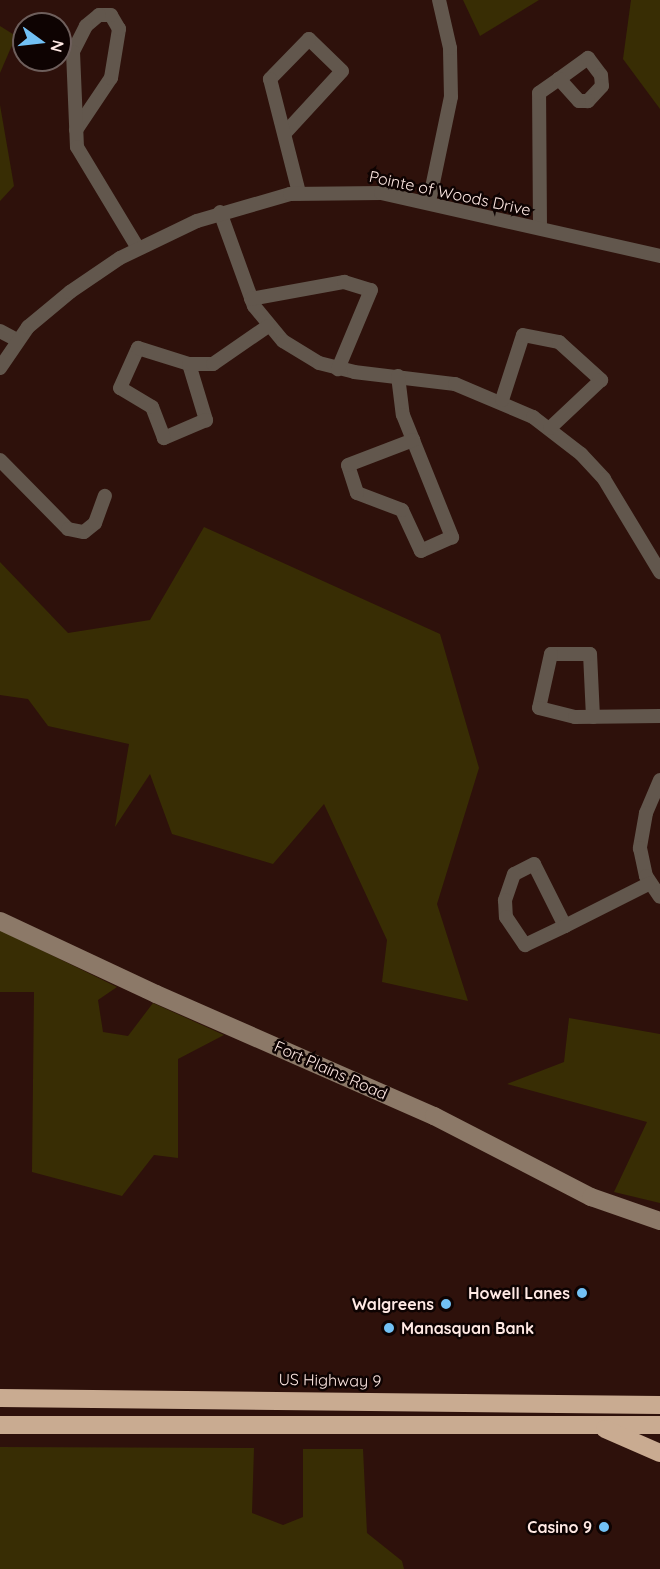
<!DOCTYPE html>
<html>
<head>
<meta charset="utf-8">
<style>
  body { margin:0 }
  #map { position:relative; width:660px; height:1569px; overflow:hidden; background:#2e110b; font-family:Quicksand,sans-serif }
  div>[style] { position:absolute }
  .green>* { inset:0; background:#382d04 }
  .street>* { height:14px; margin:-7px; padding:0 7px; transform-origin:7px; border-radius:7px; background:#62574d }
  .secondary>* { height:18px; margin:-9px; padding:0 9px; transform-origin:9px; border-radius:9px; background:#8c7968 }
  .highway>* { height:18px; margin:-9px; padding:0 9px; transform-origin:9px; border-radius:9px; background:#c9ab91 }
  .dots>* { width:16px; height:16px; translate:-50% -50%; box-sizing:border-box; border:3px solid #0e0302; border-radius:50% }
  span { translate:-50% -50%; white-space:nowrap; text-align:center; line-height:1.15; -webkit-text-stroke:5px #0e0302; paint-order:stroke }
  .street-label { font-size:16px; color:#ffe9e4 }
  .poi-label { font-size:16px; color:#ffe9e4; font-weight:700 }
  .right { translate:-100% -50%; text-align:right }
  .left { translate:0 -50%; text-align:left }
  .north { position:absolute; left:12px; top:12px; width:60px; height:60px; box-sizing:border-box; background:#0e0302; border:2px solid #6e5f5c; border-radius:50%; rotate:105deg; font-size:16px; font-weight:700; line-height:24px; text-align:center; color:#ffe9e4 }
  .north::after { content:''; display:block; margin:auto; width:21px; height:27px; background:#72c1f5; clip-path:polygon(50% 0,100% 100%,50% 72%,0 100%) }
</style>
</head>
<body>
<div id="map">
  <div class="green">
    <div style="clip-path:polygon(463px 0,539px 0,480px 36px)"></div>
    <div style="clip-path:polygon(631px 0,660px 0,660px 109px,623px 59px)"></div>
    <div style="clip-path:polygon(0 26px,16px 36px,0 73px)"></div>
    <div style="clip-path:polygon(0 105px,14px 186px,0 201px)"></div>
    <div style="clip-path:polygon(204px 527px,440px 634px,479px 768px,437px 904px,468px 1001px,382px 982px,387px 940px,324px 804px,273px 864px,172px 834px,150px 774px,115px 827px,129px 744px,48px 726px,28px 699px,0 695px,0 562px,68px 633px,150px 620px)"></div>
    <div style="clip-path:polygon(0 930px,117px 987px,98px 1000px,103px 1032px,128px 1036px,153px 1003px,224px 1035px,178px 1059px,178px 1158px,154px 1155px,122px 1196px,32px 1172px,34px 992px,0 992px)"></div>
    <div style="clip-path:polygon(569px 1018px,660px 1034px,660px 1203px,614px 1192px,647px 1122px,507px 1084px,564px 1062px)"></div>
    <div style="clip-path:polygon(0 1447px,254px 1448px,252px 1513px,283px 1525px,303px 1517px,303px 1449px,363px 1449px,367px 1533px,402px 1561px,404px 1569px,0 1569px)"></div>
  </div>
  <div class="street">
    <div style="left:76px;top:130px;width:63px;rotate:-56.1deg"></div>
    <div style="left:111px;top:78px;width:50px;rotate:-80.7deg"></div>
    <div style="left:119px;top:29px;width:16px;rotate:-120deg"></div>
    <div style="left:111px;top:15px;width:12px;rotate:180deg"></div>
    <div style="left:99px;top:15px;width:17px;rotate:140deg"></div>
    <div style="left:86px;top:26px;width:29px;rotate:117deg"></div>
    <div style="left:73px;top:52px;width:95px;rotate:87.6deg"></div>
    <div style="left:77px;top:147px;width:118px;rotate:58.9deg"></div>
    <div style="left:285px;top:133px;width:84px;rotate:-47.4deg"></div>
    <div style="left:342px;top:71px;width:46px;rotate:-135.9deg"></div>
    <div style="left:309px;top:39px;width:56px;rotate:134.3deg"></div>
    <div style="left:270px;top:79px;width:118px;rotate:75.7deg"></div>
    <div style="left:429px;top:202px;width:107px;rotate:-78.2deg"></div>
    <div style="left:451px;top:97px;width:49px;rotate:-91.2deg"></div>
    <div style="left:450px;top:48px;width:49px;rotate:-102.9deg"></div>
    <div style="left:220px;top:212px;width:100px;rotate:70.1deg"></div>
    <div style="left:254px;top:306px;width:45px;rotate:50.4deg"></div>
    <div style="left:283px;top:341px;width:42px;rotate:31.4deg"></div>
    <div style="left:319px;top:363px;width:36px;rotate:14deg"></div>
    <div style="left:354px;top:372px;width:102px;rotate:6.8deg"></div>
    <div style="left:455px;top:384px;width:85px;rotate:22.9deg"></div>
    <div style="left:533px;top:417px;width:61px;rotate:37.6deg"></div>
    <div style="left:581px;top:454px;width:34px;rotate:47deg"></div>
    <div style="left:604px;top:479px;width:109px;rotate:58.9deg"></div>
    <div style="left:540px;top:228px;width:135px;rotate:-90.4deg"></div>
    <div style="left:539px;top:93px;width:24px;rotate:-35deg"></div>
    <div style="left:559px;top:79px;width:36px;rotate:-36deg"></div>
    <div style="left:588px;top:58px;width:21px;rotate:53deg"></div>
    <div style="left:601px;top:75px;width:11px;rotate:85deg"></div>
    <div style="left:602px;top:86px;width:21px;rotate:133deg"></div>
    <div style="left:588px;top:101px;width:9px;rotate:180deg"></div>
    <div style="left:579px;top:101px;width:30px;rotate:-132deg"></div>
    <div style="left:251px;top:299px;width:95px;rotate:-10.4deg"></div>
    <div style="left:344px;top:282px;width:28px;rotate:17deg"></div>
    <div style="left:371px;top:290px;width:86px;rotate:112.7deg"></div>
    <div style="left:0;top:331px;width:19px;rotate:28deg"></div>
    <div style="left:189px;top:364px;width:59px;rotate:73.1deg"></div>
    <div style="left:206px;top:420px;width:46px;rotate:156.8deg"></div>
    <div style="left:164px;top:438px;width:33px;rotate:-111deg"></div>
    <div style="left:152px;top:407px;width:37px;rotate:-149deg"></div>
    <div style="left:120px;top:388px;width:44px;rotate:-65.8deg"></div>
    <div style="left:138px;top:348px;width:53px;rotate:17.4deg"></div>
    <div style="left:189px;top:364px;width:24px"></div>
    <div style="left:213px;top:364px;width:67px;rotate:-34.6deg"></div>
    <div style="left:0;top:368px;width:50px;rotate:-55.7deg"></div>
    <div style="left:28px;top:327px;width:55px;rotate:-39.8deg"></div>
    <div style="left:70px;top:292px;width:60px;rotate:-34.2deg"></div>
    <div style="left:120px;top:258px;width:85px;rotate:-25.7deg"></div>
    <div style="left:197px;top:221px;width:97px;rotate:-16.2deg"></div>
    <div style="left:290px;top:194px;width:91px;rotate:-0.6deg"></div>
    <div style="left:381px;top:193px;width:286px;rotate:12.7deg"></div>
    <div style="left:398px;top:376px;width:39px;rotate:83deg"></div>
    <div style="left:403px;top:415px;width:27px;rotate:68deg"></div>
    <div style="left:413px;top:440px;width:105px;rotate:68.1deg"></div>
    <div style="left:452px;top:537px;width:34px;rotate:156deg"></div>
    <div style="left:421px;top:551px;width:45px;rotate:-114.9deg"></div>
    <div style="left:402px;top:510px;width:48px;rotate:-159.3deg"></div>
    <div style="left:357px;top:493px;width:29px;rotate:-108deg"></div>
    <div style="left:348px;top:465px;width:70px;rotate:-21deg"></div>
    <div style="left:502px;top:400px;width:68px;rotate:-72.1deg"></div>
    <div style="left:523px;top:335px;width:37px;rotate:11deg"></div>
    <div style="left:559px;top:342px;width:57px;rotate:42.1deg"></div>
    <div style="left:601px;top:380px;width:70px;rotate:136.7deg"></div>
    <div style="left:0;top:460px;width:97px;rotate:45.4deg"></div>
    <div style="left:68px;top:529px;width:16px;rotate:11deg"></div>
    <div style="left:84px;top:532px;width:14px;rotate:-39deg"></div>
    <div style="left:95px;top:523px;width:29px;rotate:-70deg"></div>
    <div style="left:593px;top:717px;width:63px;rotate:-92.7deg"></div>
    <div style="left:590px;top:654px;width:39px;rotate:180deg"></div>
    <div style="left:551px;top:654px;width:55px;rotate:102.5deg"></div>
    <div style="left:539px;top:708px;width:37px;rotate:14deg"></div>
    <div style="left:575px;top:717px;width:85px;rotate:-0.7deg"></div>
    <div style="left:660px;top:780px;width:36px;rotate:113deg"></div>
    <div style="left:646px;top:813px;width:36px;rotate:100deg"></div>
    <div style="left:640px;top:848px;width:29px;rotate:78deg"></div>
    <div style="left:646px;top:876px;width:25px;rotate:56deg"></div>
    <div style="left:565px;top:926px;width:69px;rotate:-116.6deg"></div>
    <div style="left:534px;top:864px;width:22px;rotate:153deg"></div>
    <div style="left:514px;top:874px;width:28px;rotate:109deg"></div>
    <div style="left:505px;top:900px;width:17px;rotate:87deg"></div>
    <div style="left:506px;top:917px;width:34px;rotate:56deg"></div>
    <div style="left:525px;top:945px;width:44px;rotate:-25.4deg"></div>
    <div style="left:565px;top:926px;width:95px;rotate:-26.8deg"></div>
  </div>
  <div class="secondary">
    <div style="left:0;top:921px;width:172px;rotate:25.1deg"></div>
    <div style="left:156px;top:994px;width:304px;rotate:23.7deg"></div>
    <div style="left:434px;top:1116px;width:177px;rotate:27.3deg"></div>
    <div style="left:591px;top:1197px;width:73px;rotate:19.2deg"></div>
  </div>
  <div class="highway">
    <div style="left:0;top:1398px;width:660px;rotate:0.61deg"></div>
    <div style="left:0;top:1425px;width:660px"></div>
    <div style="left:605px;top:1429px;width:60px;rotate:23.6deg"></div>
  </div>
  <div class="dots">
    <div style="left:582px;top:1293px;background:#72c1f5"></div>
    <div style="left:446px;top:1304px;background:#72c1f5"></div>
    <div style="left:389px;top:1328px;background:#72c1f5"></div>
    <div style="left:604px;top:1527px;background:#72c1f5"></div>
  </div>
  <div class="street-label">
    <span style="left:450px;top:193px;rotate:12deg">Pointe of Woods Drive</span>
    <span style="left:331px;top:1070px;rotate:24deg">Fort Plains Road</span>
    <span style="left:330px;top:1380px;rotate:1deg">US Highway 9</span>
  </div>
  <div class="poi-label">
    <span class="right" style="left:570px;top:1293px">Howell Lanes</span>
    <span class="right" style="left:434px;top:1304px">Walgreens</span>
    <span class="left" style="left:401px;top:1328px">Manasquan Bank</span>
    <span class="right" style="left:592px;top:1527px">Casino 9</span>
  </div>
  <div class="north">N</div>
</div>
</body>
</html>
